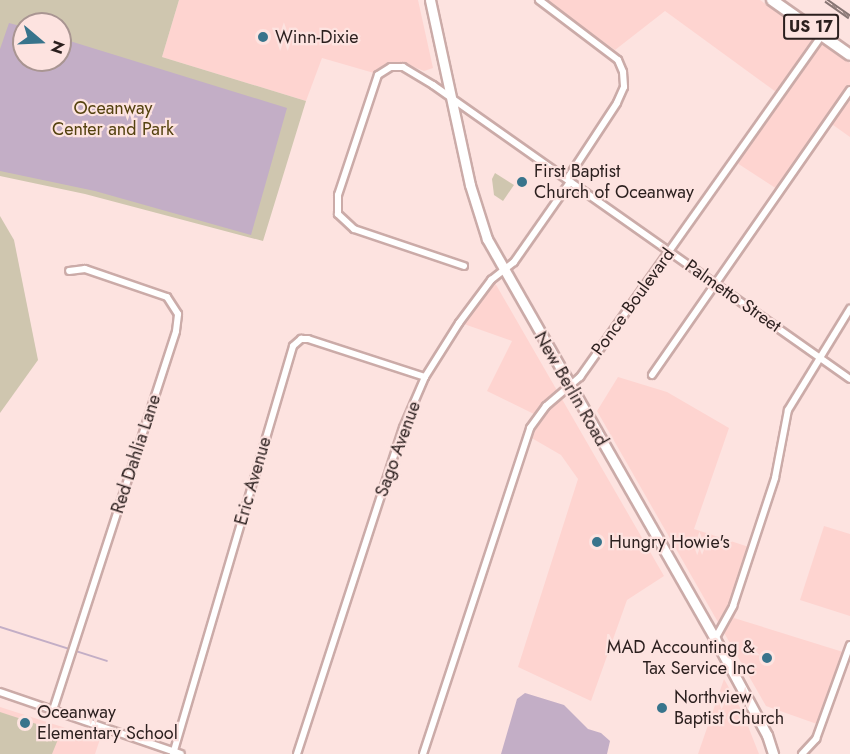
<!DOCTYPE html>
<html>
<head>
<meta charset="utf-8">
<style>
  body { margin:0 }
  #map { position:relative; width:850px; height:754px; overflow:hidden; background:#fde3e0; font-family:Jost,sans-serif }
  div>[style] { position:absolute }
  .built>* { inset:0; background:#fed4d0 }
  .green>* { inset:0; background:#cfc6af }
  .water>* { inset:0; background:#c3aec6 }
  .stream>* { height:2px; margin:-1px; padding:0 1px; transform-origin:1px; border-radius:1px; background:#c3aec6 }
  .roads { filter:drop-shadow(2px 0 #cbaba8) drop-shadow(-2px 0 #cbaba8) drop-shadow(0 2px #cbaba8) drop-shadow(0 -2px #cbaba8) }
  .street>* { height:6px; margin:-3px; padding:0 3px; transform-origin:3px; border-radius:3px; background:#fff }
  .secondary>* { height:9px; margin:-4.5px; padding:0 4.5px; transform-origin:4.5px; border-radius:4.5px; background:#fff }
  .primary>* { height:10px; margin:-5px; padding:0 5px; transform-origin:5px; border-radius:5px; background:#fff }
  .rail>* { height:4.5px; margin-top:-2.25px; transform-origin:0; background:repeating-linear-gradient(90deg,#fde3e0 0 7px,#887674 0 14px); box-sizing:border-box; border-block:2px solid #887674 }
  .dots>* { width:16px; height:16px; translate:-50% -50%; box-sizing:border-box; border:3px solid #fde3e0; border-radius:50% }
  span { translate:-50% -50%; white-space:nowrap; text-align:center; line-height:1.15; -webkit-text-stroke:4.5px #fde3e0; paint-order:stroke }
  .shield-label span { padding:2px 4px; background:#fde3e0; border:2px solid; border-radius:4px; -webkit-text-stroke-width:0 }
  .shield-label { font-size:16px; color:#2b1f1e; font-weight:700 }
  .poi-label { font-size:18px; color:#2b1f1e }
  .left { translate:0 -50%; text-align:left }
  .right { translate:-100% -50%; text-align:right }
  .park-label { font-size:18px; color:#54420f }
  .street-label { font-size:18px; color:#2b1f1e }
  .north { position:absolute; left:12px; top:12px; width:60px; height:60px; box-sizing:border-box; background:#fde3e0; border:2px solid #a99592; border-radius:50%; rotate:109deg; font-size:16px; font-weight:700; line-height:24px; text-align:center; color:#2b1f1e }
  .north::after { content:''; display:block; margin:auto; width:21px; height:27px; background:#38748c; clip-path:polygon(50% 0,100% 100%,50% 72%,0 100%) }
</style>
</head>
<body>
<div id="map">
  <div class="built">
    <div style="clip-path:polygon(179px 0,418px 0,433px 68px,424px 71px,403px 63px,389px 64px,374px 73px,322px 58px,306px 101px,162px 57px)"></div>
    <div style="clip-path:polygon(546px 0,760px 0,850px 63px,850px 137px,826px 120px,777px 189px,737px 163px,783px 97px,665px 11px,615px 50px)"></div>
    <div style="clip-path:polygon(495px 283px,664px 576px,627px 600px,591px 701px,518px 667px,578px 479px,561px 455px,523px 433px,534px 414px,487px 391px,512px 341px,464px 324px)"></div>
    <div style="clip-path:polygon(618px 377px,667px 392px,729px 428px,694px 529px,755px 549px,734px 618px,843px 652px,817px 724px,766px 706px,597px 411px)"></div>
    <div style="clip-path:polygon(824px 526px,850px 534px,850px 616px,800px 600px)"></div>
    <div style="clip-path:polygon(724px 679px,742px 711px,759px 754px,698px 754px)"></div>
    <div style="clip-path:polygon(0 707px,100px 739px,95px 754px,0 754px)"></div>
  </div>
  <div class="green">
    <div style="clip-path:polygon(evenodd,0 0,179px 0,162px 57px,306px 101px,263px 241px,85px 194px,0 176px,0 0,24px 24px,60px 24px,60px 60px,24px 60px,24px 24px)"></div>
    <div style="clip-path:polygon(495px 173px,514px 185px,503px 201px,494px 195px,492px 179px)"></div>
    <div style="clip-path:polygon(0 216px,14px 240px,38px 360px,0 413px)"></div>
    <div style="clip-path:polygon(0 712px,61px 732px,52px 754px,0 754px)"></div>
  </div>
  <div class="water">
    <div style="clip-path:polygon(9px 23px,24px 27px,24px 60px,60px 60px,60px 38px,287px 108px,251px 235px,95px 191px,0 171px,0 49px)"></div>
    <div style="clip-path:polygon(525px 693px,564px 705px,588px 729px,601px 733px,610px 741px,607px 754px,501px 754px,517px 699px)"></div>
  </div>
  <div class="stream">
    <div style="left:0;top:627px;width:112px;rotate:17.6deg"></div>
  </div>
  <div class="roads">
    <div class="street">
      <div style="left:539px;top:0;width:99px;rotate:37.2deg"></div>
      <div style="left:618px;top:60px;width:13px;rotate:67deg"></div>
      <div style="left:623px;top:72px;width:15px;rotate:86deg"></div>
      <div style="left:624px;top:87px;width:17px;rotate:114deg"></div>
      <div style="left:617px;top:103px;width:91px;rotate:123.3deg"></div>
      <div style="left:464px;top:266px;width:116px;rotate:-161.4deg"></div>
      <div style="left:354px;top:229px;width:22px;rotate:-137deg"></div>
      <div style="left:338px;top:214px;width:19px;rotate:-90deg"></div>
      <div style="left:338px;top:195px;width:126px;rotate:-71.6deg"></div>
      <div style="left:378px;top:75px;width:15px;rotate:-32deg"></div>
      <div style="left:391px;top:67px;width:12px"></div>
      <div style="left:403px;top:67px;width:35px;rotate:31deg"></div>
      <div style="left:433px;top:85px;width:510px;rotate:35.19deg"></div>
      <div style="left:652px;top:375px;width:347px;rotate:-55.2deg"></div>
      <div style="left:715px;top:639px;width:38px;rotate:-61deg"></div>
      <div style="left:733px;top:606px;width:135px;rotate:-71.8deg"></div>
      <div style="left:775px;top:478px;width:69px;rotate:-79.2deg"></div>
      <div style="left:788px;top:410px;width:119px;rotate:-58.5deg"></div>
      <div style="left:0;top:692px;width:191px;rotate:18.9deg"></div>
      <div style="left:53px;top:710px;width:398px;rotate:-72deg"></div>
      <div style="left:176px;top:331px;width:17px;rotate:-83deg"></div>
      <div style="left:178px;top:314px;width:20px;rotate:-123deg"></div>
      <div style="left:167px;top:297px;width:87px;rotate:-161.1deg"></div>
      <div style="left:85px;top:269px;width:16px;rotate:173deg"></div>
      <div style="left:173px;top:754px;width:425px;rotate:-73.6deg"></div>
      <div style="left:293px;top:346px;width:11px;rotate:-41deg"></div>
      <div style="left:301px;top:339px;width:7px"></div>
      <div style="left:308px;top:339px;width:123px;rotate:18deg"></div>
      <div style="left:297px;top:754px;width:343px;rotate:-72deg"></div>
      <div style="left:403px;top:428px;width:56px;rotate:-66.7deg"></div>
      <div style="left:425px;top:377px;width:64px;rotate:-57.8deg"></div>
      <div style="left:459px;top:323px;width:54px;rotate:-53.3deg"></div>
      <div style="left:491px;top:280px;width:29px;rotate:-38deg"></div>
      <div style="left:514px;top:262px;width:98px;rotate:-55deg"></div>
      <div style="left:423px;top:754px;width:343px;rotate:-71.8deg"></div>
      <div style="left:530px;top:428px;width:27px;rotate:-54deg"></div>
      <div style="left:546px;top:406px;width:45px;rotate:-40.5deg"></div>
      <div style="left:580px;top:377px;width:419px;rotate:-54.7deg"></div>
      <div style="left:802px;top:754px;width:21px;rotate:-47deg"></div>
      <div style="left:816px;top:739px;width:100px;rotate:-70.1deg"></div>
    </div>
    <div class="secondary">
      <div style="left:430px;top:0;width:189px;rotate:77.8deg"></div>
      <div style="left:470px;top:185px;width:57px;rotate:72.5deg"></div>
      <div style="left:487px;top:239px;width:460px;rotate:60.3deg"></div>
      <div style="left:715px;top:639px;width:109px;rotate:61.6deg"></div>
      <div style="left:767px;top:735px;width:20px;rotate:72deg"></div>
    </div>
    <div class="primary">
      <div style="left:772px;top:0;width:95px;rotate:35.2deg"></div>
    </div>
  </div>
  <div class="rail">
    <div style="left:826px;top:0;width:29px;rotate:35deg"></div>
  </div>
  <div class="dots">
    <div style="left:263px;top:37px;background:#38748c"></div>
    <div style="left:522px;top:182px;background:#38748c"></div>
    <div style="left:597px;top:542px;background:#38748c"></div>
    <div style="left:767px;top:658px;background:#38748c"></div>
    <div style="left:662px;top:708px;background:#38748c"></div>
    <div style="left:25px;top:723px;background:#38748c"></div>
  </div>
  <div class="shield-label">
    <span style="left:811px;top:27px">US 17</span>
  </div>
  <div class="poi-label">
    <span class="left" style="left:275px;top:37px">Winn-Dixie</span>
    <span class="left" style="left:534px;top:182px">First Baptist<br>Church of Oceanway</span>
    <span class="left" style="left:609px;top:542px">Hungry Howie's</span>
    <span class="right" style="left:755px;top:658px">MAD Accounting &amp;<br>Tax Service Inc</span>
    <span class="left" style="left:674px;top:708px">Northview<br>Baptist Church</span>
    <span class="left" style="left:37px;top:723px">Oceanway<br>Elementary School</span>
  </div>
  <div class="park-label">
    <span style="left:113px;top:119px">Oceanway<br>Center and Park</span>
  </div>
  <div class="street-label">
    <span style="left:733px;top:296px;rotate:35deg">Palmetto Street</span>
    <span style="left:633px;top:302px;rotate:-54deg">Ponce Boulevard</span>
    <span style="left:571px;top:389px;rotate:60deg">New Berlin Road</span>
    <span style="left:398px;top:449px;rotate:-70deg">Sago Avenue</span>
    <span style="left:136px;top:454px;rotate:-72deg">Red Dahlia Lane</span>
    <span style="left:253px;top:481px;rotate:-74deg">Eric Avenue</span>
  </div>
  <div class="north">N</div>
</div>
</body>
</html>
